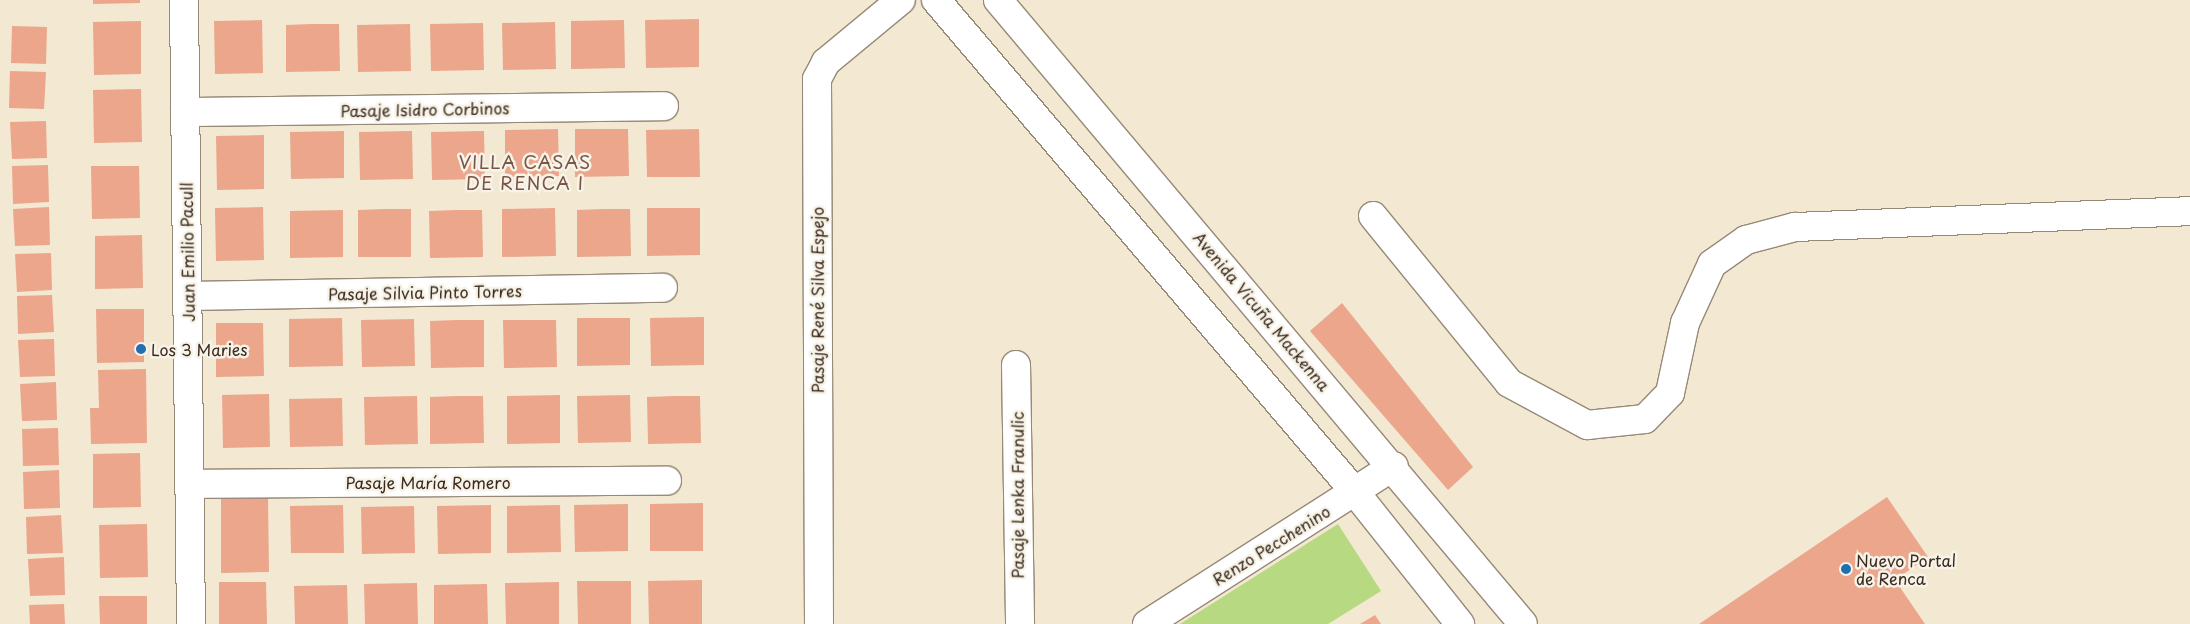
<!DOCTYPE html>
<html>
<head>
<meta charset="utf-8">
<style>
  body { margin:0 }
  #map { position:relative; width:2190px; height:624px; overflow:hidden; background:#f3e8d1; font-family:"Playpen Sans",sans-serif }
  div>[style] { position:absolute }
  .green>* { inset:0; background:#b7d981 }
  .building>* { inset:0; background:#eca68c }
  .roads { filter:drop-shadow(1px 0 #978978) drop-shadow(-1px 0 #978978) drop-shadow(0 1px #978978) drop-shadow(0 -1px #978978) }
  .minor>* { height:28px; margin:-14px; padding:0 14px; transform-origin:14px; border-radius:14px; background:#fff }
  .dots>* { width:14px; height:14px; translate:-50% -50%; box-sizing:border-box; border:2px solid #f7f3e8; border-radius:50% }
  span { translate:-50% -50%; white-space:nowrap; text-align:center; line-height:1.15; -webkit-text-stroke:5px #f7f3e8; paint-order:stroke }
  .street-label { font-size:16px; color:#3b2a1e }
  .poi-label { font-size:16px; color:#3b2a1e }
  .left { translate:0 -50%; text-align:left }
  .neighbourhood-label { font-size:18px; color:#795544; letter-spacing:1px }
</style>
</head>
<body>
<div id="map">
  <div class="green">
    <div style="clip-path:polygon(1338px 524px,1381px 591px,1328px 624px,1180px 624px)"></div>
  </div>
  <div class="building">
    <div style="clip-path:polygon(93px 0,140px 0,140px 3px,93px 4px)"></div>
    <div style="clip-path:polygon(699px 19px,699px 67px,646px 68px,645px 20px)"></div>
    <div style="clip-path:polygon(262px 20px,263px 73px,215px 74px,214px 21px)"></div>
    <div style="clip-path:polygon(624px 20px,625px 68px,571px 69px,571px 21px)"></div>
    <div style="clip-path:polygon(141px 21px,141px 74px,94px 75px,93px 22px)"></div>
    <div style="clip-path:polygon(555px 22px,556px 69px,503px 70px,502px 23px)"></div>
    <div style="clip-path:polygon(483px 23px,484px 70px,431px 71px,430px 24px)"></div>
    <div style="clip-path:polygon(312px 24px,339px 24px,340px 71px,286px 72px,286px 25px)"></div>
    <div style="clip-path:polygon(410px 24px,411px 71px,358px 72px,357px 25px)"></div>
    <div style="clip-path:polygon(12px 26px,47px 27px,46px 64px,11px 63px)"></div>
    <div style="clip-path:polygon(10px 71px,46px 72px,44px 109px,9px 108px)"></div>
    <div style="clip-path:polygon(141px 89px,142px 142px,94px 143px,93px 90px)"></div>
    <div style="clip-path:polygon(46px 121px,47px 158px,12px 159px,10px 122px)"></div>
    <div style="clip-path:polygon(558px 129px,559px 176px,505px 177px,505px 130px)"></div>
    <div style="clip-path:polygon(575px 129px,628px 129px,629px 176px,575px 177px)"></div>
    <div style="clip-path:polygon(699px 129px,700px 177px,647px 177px,646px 130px)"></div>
    <div style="clip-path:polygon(344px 131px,344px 178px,291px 179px,290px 132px)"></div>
    <div style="clip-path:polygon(412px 131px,413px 179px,360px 180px,359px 132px)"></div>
    <div style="clip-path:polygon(484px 131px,485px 179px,432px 180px,431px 132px)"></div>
    <div style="clip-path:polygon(264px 135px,264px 189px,217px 190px,216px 136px)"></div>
    <div style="clip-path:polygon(48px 165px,49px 202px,13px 204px,12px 166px)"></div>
    <div style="clip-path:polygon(91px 166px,139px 166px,140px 218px,92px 219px)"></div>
    <div style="clip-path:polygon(49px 207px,50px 245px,15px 246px,13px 209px)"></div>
    <div style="clip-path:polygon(263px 207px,264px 260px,216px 261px,215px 208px)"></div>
    <div style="clip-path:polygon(555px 208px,556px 256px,502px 257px,502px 209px)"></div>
    <div style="clip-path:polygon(647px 208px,700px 208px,700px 255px,647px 256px)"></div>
    <div style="clip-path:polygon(384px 209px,411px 209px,411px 257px,358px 257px,358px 210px)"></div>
    <div style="clip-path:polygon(603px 209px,630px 209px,631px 256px,577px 257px,577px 210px)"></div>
    <div style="clip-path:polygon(343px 210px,343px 257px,290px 258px,290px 211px)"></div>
    <div style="clip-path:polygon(456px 210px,482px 210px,483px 257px,430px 258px,429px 211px)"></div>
    <div style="clip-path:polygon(142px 235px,143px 288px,95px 289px,95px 236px)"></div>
    <div style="clip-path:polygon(51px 253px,52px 290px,17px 292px,15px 254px)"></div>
    <div style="clip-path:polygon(52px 295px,54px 332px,18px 334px,17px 296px)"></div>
    <div style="clip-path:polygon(1342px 303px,1473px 467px,1448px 490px,1310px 331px)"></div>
    <div style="clip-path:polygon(96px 309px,144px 309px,144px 362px,97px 363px)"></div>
    <div style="clip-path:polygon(704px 317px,704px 365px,651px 366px,650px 318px)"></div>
    <div style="clip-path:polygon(342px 318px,343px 366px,289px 367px,289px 319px)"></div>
    <div style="clip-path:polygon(577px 318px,630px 318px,630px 365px,577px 366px)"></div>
    <div style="clip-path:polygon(414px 319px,415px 366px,362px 367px,361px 320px)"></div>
    <div style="clip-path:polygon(457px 320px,484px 320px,484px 367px,431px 368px,430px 321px)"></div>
    <div style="clip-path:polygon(503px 320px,556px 320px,557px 367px,504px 368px)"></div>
    <div style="clip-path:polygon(216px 323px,263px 323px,264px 376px,216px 377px)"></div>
    <div style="clip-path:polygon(54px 339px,55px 376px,20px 377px,18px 340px)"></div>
    <div style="clip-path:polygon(146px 369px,147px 443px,91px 444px,90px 408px,99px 408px,98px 370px)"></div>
    <div style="clip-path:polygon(56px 382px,57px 420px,22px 421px,20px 384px)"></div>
    <div style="clip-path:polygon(269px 394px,270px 447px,223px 448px,222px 395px)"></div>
    <div style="clip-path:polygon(560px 395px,560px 443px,507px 444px,507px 396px)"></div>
    <div style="clip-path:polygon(630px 395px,631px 442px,578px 443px,577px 396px)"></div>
    <div style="clip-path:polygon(417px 396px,418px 444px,365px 445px,364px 397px)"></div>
    <div style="clip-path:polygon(457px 396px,483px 396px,484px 443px,430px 444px,430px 397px)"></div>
    <div style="clip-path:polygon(674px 396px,700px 396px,701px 443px,648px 444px,647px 397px)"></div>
    <div style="clip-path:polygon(342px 398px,343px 446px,290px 447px,289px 399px)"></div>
    <div style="clip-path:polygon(58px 428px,59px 465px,23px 466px,22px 429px)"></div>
    <div style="clip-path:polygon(140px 453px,141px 507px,93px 508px,93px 454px)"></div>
    <div style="clip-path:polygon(59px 470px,60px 508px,24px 509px,23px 472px)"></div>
    <div style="clip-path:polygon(1887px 497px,1928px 557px,1895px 580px,1925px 624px,1699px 624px)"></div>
    <div style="clip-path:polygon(268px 498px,269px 572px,221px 573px,221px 499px)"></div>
    <div style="clip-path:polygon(703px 503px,703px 551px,650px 551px,650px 504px)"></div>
    <div style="clip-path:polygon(628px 504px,628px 551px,575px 552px,574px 505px)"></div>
    <div style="clip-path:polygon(343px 505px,344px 553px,291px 553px,290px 506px)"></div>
    <div style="clip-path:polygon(491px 505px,491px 553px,438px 554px,437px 506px)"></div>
    <div style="clip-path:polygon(560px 505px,561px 552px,507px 553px,507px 506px)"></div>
    <div style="clip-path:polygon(414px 506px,415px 553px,362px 554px,361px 507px)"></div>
    <div style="clip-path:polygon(61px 515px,63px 553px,27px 554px,26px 517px)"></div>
    <div style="clip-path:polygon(147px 524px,148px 577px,100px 578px,99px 525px)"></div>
    <div style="clip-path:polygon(64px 557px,65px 595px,30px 596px,28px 559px)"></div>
    <div style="clip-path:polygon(702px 580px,702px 624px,649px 624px,648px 581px)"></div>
    <div style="clip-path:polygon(577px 581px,631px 581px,631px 624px,578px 624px)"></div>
    <div style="clip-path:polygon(219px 582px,266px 582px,267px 624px,219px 624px)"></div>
    <div style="clip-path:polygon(559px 582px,559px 624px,506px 624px,505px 583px)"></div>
    <div style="clip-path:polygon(417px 583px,418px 624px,365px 624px,364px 584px)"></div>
    <div style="clip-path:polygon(487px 584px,488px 624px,434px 624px,434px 585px)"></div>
    <div style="clip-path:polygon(347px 585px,348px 624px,295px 624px,294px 586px)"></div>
    <div style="clip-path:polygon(99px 596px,147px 596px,147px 624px,100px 624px)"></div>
    <div style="clip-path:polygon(64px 604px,65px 624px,30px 624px,29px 605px)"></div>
    <div style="clip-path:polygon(1375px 615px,1381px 624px,1360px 624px)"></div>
  </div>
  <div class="roads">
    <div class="minor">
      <div style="left:184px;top:0;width:624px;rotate:89.36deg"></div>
      <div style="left:936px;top:0;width:646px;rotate:49.58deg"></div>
      <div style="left:1355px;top:492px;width:169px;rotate:51.5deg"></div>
      <div style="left:998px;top:0;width:815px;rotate:49.92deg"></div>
      <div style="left:185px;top:112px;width:479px;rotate:-0.7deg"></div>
      <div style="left:1373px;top:216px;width:215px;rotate:50.8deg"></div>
      <div style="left:1509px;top:383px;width:89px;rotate:28.3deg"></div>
      <div style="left:1587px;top:425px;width:58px;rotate:-5.9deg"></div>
      <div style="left:1645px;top:419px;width:36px;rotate:-46deg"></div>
      <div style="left:1670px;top:393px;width:72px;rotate:-77.9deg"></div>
      <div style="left:1685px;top:323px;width:65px;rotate:-65.4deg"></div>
      <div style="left:1712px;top:264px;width:42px;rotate:-35.2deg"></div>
      <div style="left:1746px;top:240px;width:51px;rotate:-14.9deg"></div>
      <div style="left:1795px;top:227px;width:395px;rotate:-2.3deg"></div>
      <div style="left:188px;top:296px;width:475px;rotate:-1deg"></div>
      <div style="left:1016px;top:365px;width:259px;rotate:89.1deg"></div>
      <div style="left:190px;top:484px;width:477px;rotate:-0.4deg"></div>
      <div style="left:819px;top:624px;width:545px;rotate:-90.21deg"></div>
      <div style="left:817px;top:79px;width:19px;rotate:-62deg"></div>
      <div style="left:826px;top:62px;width:97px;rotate:-39.6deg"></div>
      <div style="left:1147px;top:624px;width:293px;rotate:-32.6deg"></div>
    </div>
  </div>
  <div class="dots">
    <div style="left:141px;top:349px;background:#1f6fb2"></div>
    <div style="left:1846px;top:569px;background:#1f6fb2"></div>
  </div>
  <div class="street-label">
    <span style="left:425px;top:109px;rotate:-1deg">Pasaje Isidro Corbinos</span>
    <span style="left:187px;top:252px;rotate:-91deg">Juan Emilio Pacull</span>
    <span style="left:425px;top:292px;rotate:-1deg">Pasaje Silvia Pinto Torres</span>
    <span style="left:817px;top:300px;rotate:-90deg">Pasaje René Silva Espejo</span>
    <span style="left:1262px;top:311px;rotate:50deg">Avenida Vicuña Mackenna</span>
    <span style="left:428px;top:482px">Pasaje María Romero</span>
    <span style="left:1017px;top:495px;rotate:-90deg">Pasaje Lenka Franulic</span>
    <span style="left:1271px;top:545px;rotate:-32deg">Renzo Pecchenino</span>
  </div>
  <div class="poi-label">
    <span class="left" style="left:151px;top:349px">Los 3 Maries</span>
    <span class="left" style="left:1856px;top:569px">Nuevo Portal<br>de Renca</span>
  </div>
  <div class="neighbourhood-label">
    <span style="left:525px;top:173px">VILLA CASAS<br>DE RENCA I</span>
  </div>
</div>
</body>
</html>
